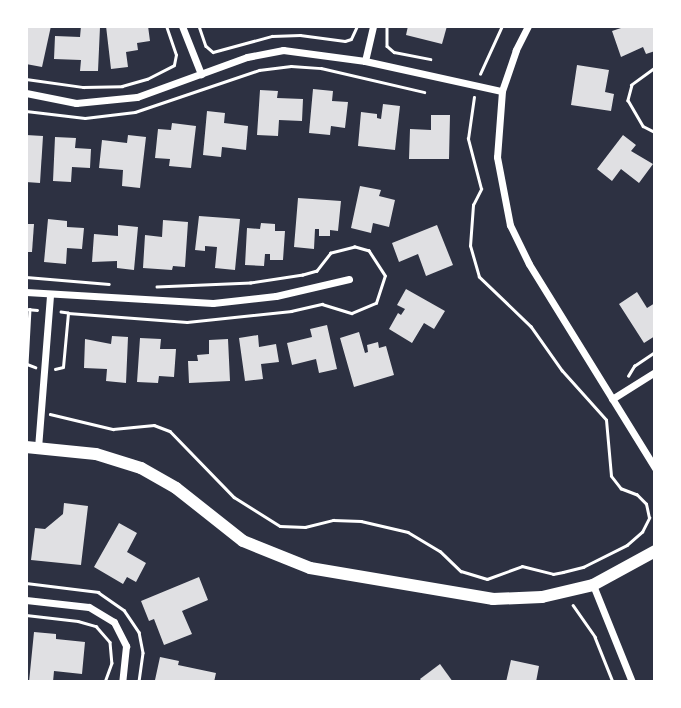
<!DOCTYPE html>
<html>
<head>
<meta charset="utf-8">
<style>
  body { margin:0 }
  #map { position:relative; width:681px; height:708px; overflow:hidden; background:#2d3142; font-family:"Open Sans",sans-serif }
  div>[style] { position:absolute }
  .building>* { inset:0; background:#e0e0e3 }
  .path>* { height:2.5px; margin:-1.25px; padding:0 1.25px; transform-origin:1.25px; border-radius:1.25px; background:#fff }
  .minor>* { height:7px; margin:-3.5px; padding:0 3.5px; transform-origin:3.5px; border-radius:3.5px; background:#fff }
  .tertiary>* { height:12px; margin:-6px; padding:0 6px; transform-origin:6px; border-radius:6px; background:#fff }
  span { translate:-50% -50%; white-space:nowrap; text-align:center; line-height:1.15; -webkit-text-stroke:5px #fff; paint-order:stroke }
  .frame { position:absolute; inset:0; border:28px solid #fff; pointer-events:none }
</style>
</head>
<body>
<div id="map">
  <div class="building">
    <div style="clip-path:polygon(26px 26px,51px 26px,42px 67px,26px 64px)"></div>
    <div style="clip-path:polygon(81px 26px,100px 27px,98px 71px,80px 71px,81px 60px,54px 59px,55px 36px,80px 37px)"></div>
    <div style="clip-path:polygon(106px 26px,148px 26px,150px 41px,137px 43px,138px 50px,126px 52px,128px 67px,111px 69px)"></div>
    <div style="clip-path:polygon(408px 26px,447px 26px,442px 44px,406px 35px)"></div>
    <div style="clip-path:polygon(627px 26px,655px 26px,655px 51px,646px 54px,643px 47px,621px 57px,612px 31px)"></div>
    <div style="clip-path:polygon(577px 65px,609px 70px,605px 92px,614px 94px,611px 111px,571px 105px)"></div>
    <div style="clip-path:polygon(313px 89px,333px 91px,332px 101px,348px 102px,345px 128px,331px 126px,330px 135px,309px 133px)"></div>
    <div style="clip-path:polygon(260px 90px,278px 91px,277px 98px,303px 99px,302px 121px,279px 120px,278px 136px,257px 135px)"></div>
    <div style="clip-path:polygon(383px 104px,400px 106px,395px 150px,358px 146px,361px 112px,377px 114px,377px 118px,381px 119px)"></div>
    <div style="clip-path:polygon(207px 111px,225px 113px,224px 123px,248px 126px,246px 150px,222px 147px,221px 157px,203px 155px)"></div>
    <div style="clip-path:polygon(431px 115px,450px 115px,449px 159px,409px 159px,410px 129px,431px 130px)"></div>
    <div style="clip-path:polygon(172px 123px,196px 126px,191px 168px,169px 166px,170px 159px,155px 158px,158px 129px,171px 130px)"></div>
    <div style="clip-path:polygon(26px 135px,43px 136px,40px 183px,26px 182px)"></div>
    <div style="clip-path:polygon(128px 135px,146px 137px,140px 188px,122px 186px,123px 170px,99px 168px,102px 140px,127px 143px)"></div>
    <div style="clip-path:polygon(623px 135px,636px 145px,631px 151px,653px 164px,639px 183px,621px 169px,612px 181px,597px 169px)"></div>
    <div style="clip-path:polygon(55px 137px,76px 138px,75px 148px,91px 149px,90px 168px,72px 167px,71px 182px,53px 181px)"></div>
    <div style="clip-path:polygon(360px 186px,381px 190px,379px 196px,395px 200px,389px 227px,373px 223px,371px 233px,351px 228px)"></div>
    <div style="clip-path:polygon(298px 198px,341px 201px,338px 231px,330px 230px,330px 236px,319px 236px,319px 229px,315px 229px,314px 249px,294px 247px)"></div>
    <div style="clip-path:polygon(199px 216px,240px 219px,235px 270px,215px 268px,217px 247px,205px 246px,205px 251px,195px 250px)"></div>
    <div style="clip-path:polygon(48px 219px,67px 221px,67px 227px,84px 228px,82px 249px,67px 248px,66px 264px,44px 262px)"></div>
    <div style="clip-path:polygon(163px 220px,188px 222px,185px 267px,173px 266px,172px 270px,143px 268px,145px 235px,162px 237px)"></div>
    <div style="clip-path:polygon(261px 223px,275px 224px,275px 231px,285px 231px,283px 260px,270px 260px,270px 254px,265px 254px,264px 266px,245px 265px,247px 228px,260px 229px)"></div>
    <div style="clip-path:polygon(26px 224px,34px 224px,32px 252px,26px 252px)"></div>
    <div style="clip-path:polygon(118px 225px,138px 227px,134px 270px,117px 268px,117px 261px,92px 262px,94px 234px,118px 236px)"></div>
    <div style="clip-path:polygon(437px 225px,453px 265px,426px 276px,418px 254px,399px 262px,392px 243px)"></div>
    <div style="clip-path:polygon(406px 289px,445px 311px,434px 329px,424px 323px,412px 343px,389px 329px,398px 313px,401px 315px,405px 309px,397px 305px)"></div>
    <div style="clip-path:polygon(637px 292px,647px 308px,655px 303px,655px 336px,644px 343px,619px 304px)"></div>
    <div style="clip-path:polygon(327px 325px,337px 369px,319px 373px,316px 359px,292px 365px,287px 343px,312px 337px,310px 329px)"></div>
    <div style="clip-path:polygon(359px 332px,365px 353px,368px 352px,367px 345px,378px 342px,379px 348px,386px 346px,394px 375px,354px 387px,340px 338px)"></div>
    <div style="clip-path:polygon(258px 335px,259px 347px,276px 344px,279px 362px,261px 364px,263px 379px,245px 381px,239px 338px)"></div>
    <div style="clip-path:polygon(112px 336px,128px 337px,126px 383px,106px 381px,107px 369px,84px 368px,85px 339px,111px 344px)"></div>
    <div style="clip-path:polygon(140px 338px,161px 339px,160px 349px,176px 349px,174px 377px,159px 376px,158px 383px,137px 382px)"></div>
    <div style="clip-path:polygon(228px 339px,230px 381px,189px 383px,188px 361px,198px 361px,197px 355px,209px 354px,209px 340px)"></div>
    <div style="clip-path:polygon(64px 503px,88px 506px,81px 565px,31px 560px,35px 528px,45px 529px,63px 514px)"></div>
    <div style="clip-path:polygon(119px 523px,137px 533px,127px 552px,146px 563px,136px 582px,127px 577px,123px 584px,94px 567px)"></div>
    <div style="clip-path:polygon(199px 577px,208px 600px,182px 611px,192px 634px,164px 645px,154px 619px,149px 621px,141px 601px)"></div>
    <div style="clip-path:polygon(34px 632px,56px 634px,56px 639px,85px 642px,82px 674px,54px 671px,53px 682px,29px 682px)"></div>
    <div style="clip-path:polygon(160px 657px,179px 661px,178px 665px,216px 673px,214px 682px,155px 680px)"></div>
    <div style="clip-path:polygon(511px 660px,539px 666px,536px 682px,506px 682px)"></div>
    <div style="clip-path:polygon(440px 664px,453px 682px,422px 682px,420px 679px)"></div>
  </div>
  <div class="path">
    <div style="left:199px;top:26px;width:21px;rotate:71deg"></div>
    <div style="left:206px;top:46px;width:9px;rotate:41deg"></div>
    <div style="left:213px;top:52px;width:61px;rotate:-15.2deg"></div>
    <div style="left:272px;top:36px;width:28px;rotate:-2deg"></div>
    <div style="left:300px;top:35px;width:45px;rotate:7.6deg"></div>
    <div style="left:345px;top:41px;width:6px;rotate:-18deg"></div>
    <div style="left:351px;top:39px;width:14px;rotate:-65deg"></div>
    <div style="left:387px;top:26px;width:20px;rotate:90deg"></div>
    <div style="left:387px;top:46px;width:9px;rotate:41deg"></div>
    <div style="left:394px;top:52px;width:37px;rotate:11deg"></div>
    <div style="left:655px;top:68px;width:29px;rotate:144deg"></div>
    <div style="left:632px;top:85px;width:16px;rotate:105deg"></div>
    <div style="left:628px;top:100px;width:30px;rotate:60deg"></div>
    <div style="left:643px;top:126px;width:13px;rotate:27deg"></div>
    <div style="left:480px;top:74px;width:53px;rotate:-65.4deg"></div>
    <div style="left:26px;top:79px;width:58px;rotate:8deg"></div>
    <div style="left:83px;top:87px;width:39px;rotate:-1deg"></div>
    <div style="left:122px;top:86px;width:26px;rotate:-16deg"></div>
    <div style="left:147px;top:79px;width:30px;rotate:-27deg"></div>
    <div style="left:174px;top:65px;width:10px;rotate:-79deg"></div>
    <div style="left:176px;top:55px;width:31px;rotate:-109deg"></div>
    <div style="left:26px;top:111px;width:59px;rotate:6.8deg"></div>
    <div style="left:85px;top:118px;width:50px;rotate:-6.8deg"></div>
    <div style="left:135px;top:112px;width:131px;rotate:-18.7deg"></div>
    <div style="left:259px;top:70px;width:32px;rotate:-7deg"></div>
    <div style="left:291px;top:66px;width:30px;rotate:4deg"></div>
    <div style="left:321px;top:68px;width:106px;rotate:13.1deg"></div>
    <div style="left:26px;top:277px;width:83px;rotate:4.8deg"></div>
    <div style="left:26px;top:309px;width:11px;rotate:5deg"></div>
    <div style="left:30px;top:309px;width:55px;rotate:93.1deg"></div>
    <div style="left:27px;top:364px;width:9px;rotate:21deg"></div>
    <div style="left:68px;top:313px;width:119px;rotate:4.3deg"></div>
    <div style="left:187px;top:322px;width:105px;rotate:-6deg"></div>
    <div style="left:291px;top:311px;width:32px;rotate:-13deg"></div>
    <div style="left:322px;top:304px;width:31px;rotate:17deg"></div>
    <div style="left:352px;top:313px;width:26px;rotate:-23deg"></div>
    <div style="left:376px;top:303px;width:28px;rotate:-72deg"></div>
    <div style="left:385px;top:276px;width:30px;rotate:-123deg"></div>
    <div style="left:369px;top:251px;width:15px;rotate:-164deg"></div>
    <div style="left:355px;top:247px;width:25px;rotate:166deg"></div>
    <div style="left:331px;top:253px;width:23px;rotate:128deg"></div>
    <div style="left:317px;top:271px;width:15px;rotate:164deg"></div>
    <div style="left:303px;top:275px;width:53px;rotate:171.3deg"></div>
    <div style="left:251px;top:283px;width:94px;rotate:177.6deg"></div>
    <div style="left:55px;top:369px;width:8px;rotate:-14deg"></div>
    <div style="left:63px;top:367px;width:54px;rotate:-84.7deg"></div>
    <div style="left:68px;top:313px;width:7px;rotate:-172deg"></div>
    <div style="left:628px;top:376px;width:12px;rotate:-59deg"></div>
    <div style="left:634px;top:366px;width:25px;rotate:-34deg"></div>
    <div style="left:50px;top:414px;width:65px;rotate:13.4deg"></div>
    <div style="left:113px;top:429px;width:41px;rotate:-5.6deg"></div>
    <div style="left:154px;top:425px;width:17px;rotate:21deg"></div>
    <div style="left:170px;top:431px;width:92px;rotate:45.9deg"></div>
    <div style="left:234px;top:497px;width:54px;rotate:32.2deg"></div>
    <div style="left:280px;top:526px;width:25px;rotate:2deg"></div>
    <div style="left:305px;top:527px;width:29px;rotate:-14deg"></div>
    <div style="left:333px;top:520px;width:28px;rotate:2deg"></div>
    <div style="left:361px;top:521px;width:48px;rotate:13.2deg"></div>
    <div style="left:408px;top:532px;width:37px;rotate:31deg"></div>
    <div style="left:440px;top:551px;width:29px;rotate:44deg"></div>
    <div style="left:461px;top:571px;width:27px;rotate:17deg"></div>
    <div style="left:487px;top:579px;width:37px;rotate:-20deg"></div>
    <div style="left:522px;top:566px;width:32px;rotate:14deg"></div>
    <div style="left:553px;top:574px;width:10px;rotate:-11deg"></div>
    <div style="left:563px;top:572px;width:21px;rotate:-14deg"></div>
    <div style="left:583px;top:567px;width:49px;rotate:-26.6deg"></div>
    <div style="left:627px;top:545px;width:20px;rotate:-41deg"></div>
    <div style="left:642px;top:532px;width:16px;rotate:-63deg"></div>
    <div style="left:649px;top:518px;width:14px;rotate:-102deg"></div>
    <div style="left:646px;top:504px;width:13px;rotate:-135deg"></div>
    <div style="left:637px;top:495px;width:17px;rotate:-159deg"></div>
    <div style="left:621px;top:489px;width:16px;rotate:-128deg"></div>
    <div style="left:611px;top:476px;width:56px;rotate:-95.1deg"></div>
    <div style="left:606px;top:420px;width:66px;rotate:-131.9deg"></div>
    <div style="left:562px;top:371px;width:54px;rotate:-125.2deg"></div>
    <div style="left:531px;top:327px;width:72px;rotate:-136.1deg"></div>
    <div style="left:479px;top:277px;width:32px;rotate:-106deg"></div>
    <div style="left:470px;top:246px;width:41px;rotate:-85.8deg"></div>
    <div style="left:473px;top:205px;width:18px;rotate:-63deg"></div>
    <div style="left:481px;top:189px;width:52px;rotate:-104.6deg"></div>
    <div style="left:468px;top:139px;width:42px;rotate:-81.9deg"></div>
    <div style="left:26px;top:583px;width:73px;rotate:7.1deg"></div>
    <div style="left:98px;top:592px;width:32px;rotate:35deg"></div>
    <div style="left:124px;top:610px;width:27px;rotate:56deg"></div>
    <div style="left:139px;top:632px;width:21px;rotate:79deg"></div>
    <div style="left:143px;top:653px;width:29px;rotate:98deg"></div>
    <div style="left:573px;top:605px;width:39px;rotate:55deg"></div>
    <div style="left:595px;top:637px;width:48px;rotate:68.2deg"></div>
    <div style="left:26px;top:615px;width:52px;rotate:6.6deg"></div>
    <div style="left:78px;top:621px;width:19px;rotate:16deg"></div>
    <div style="left:96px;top:626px;width:21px;rotate:49deg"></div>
    <div style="left:110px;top:642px;width:21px;rotate:85deg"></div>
    <div style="left:112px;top:663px;width:20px;rotate:110deg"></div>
  </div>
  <div class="minor">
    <div style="left:182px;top:26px;width:52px;rotate:68.4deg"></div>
    <div style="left:528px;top:26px;width:27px;rotate:117deg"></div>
    <div style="left:516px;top:50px;width:43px;rotate:108.9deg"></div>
    <div style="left:502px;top:91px;width:66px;rotate:94.3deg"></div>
    <div style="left:497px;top:157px;width:69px;rotate:79.2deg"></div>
    <div style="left:510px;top:225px;width:43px;rotate:64deg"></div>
    <div style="left:529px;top:264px;width:240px;rotate:58.3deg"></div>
    <div style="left:365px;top:61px;width:36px;rotate:-77deg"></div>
    <div style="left:26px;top:93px;width:51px;rotate:11.3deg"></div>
    <div style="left:76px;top:103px;width:61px;rotate:-5.6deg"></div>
    <div style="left:137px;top:97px;width:117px;rotate:-20deg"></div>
    <div style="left:247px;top:57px;width:37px;rotate:-11deg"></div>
    <div style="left:283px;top:50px;width:83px;rotate:7.6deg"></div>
    <div style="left:365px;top:61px;width:140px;rotate:12.4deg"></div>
    <div style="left:26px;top:292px;width:187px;rotate:3.4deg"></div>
    <div style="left:213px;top:303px;width:63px;rotate:-6.3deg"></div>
    <div style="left:276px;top:296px;width:75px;rotate:-13.1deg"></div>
    <div style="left:612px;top:399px;width:51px;rotate:-32.1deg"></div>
    <div style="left:38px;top:448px;width:154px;rotate:-85.5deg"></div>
    <div style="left:593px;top:585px;width:105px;rotate:68.1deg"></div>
    <div style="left:26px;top:600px;width:63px;rotate:6.3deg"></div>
    <div style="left:89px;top:607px;width:29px;rotate:31deg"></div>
    <div style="left:114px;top:622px;width:27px;rotate:63deg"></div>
    <div style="left:126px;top:646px;width:36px;rotate:96deg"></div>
  </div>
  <div class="tertiary">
    <div style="left:26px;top:447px;width:70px;rotate:5.7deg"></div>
    <div style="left:96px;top:454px;width:47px;rotate:17.3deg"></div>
    <div style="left:141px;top:468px;width:40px;rotate:29.7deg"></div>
    <div style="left:176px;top:488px;width:85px;rotate:38.3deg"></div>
    <div style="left:243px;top:541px;width:72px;rotate:21.9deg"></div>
    <div style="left:310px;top:568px;width:186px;rotate:9.6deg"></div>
    <div style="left:493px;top:599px;width:49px;rotate:-2.3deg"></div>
    <div style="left:542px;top:597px;width:52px;rotate:-13.2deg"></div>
    <div style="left:593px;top:585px;width:71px;rotate:-28.7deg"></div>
  </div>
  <div class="frame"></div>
</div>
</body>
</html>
